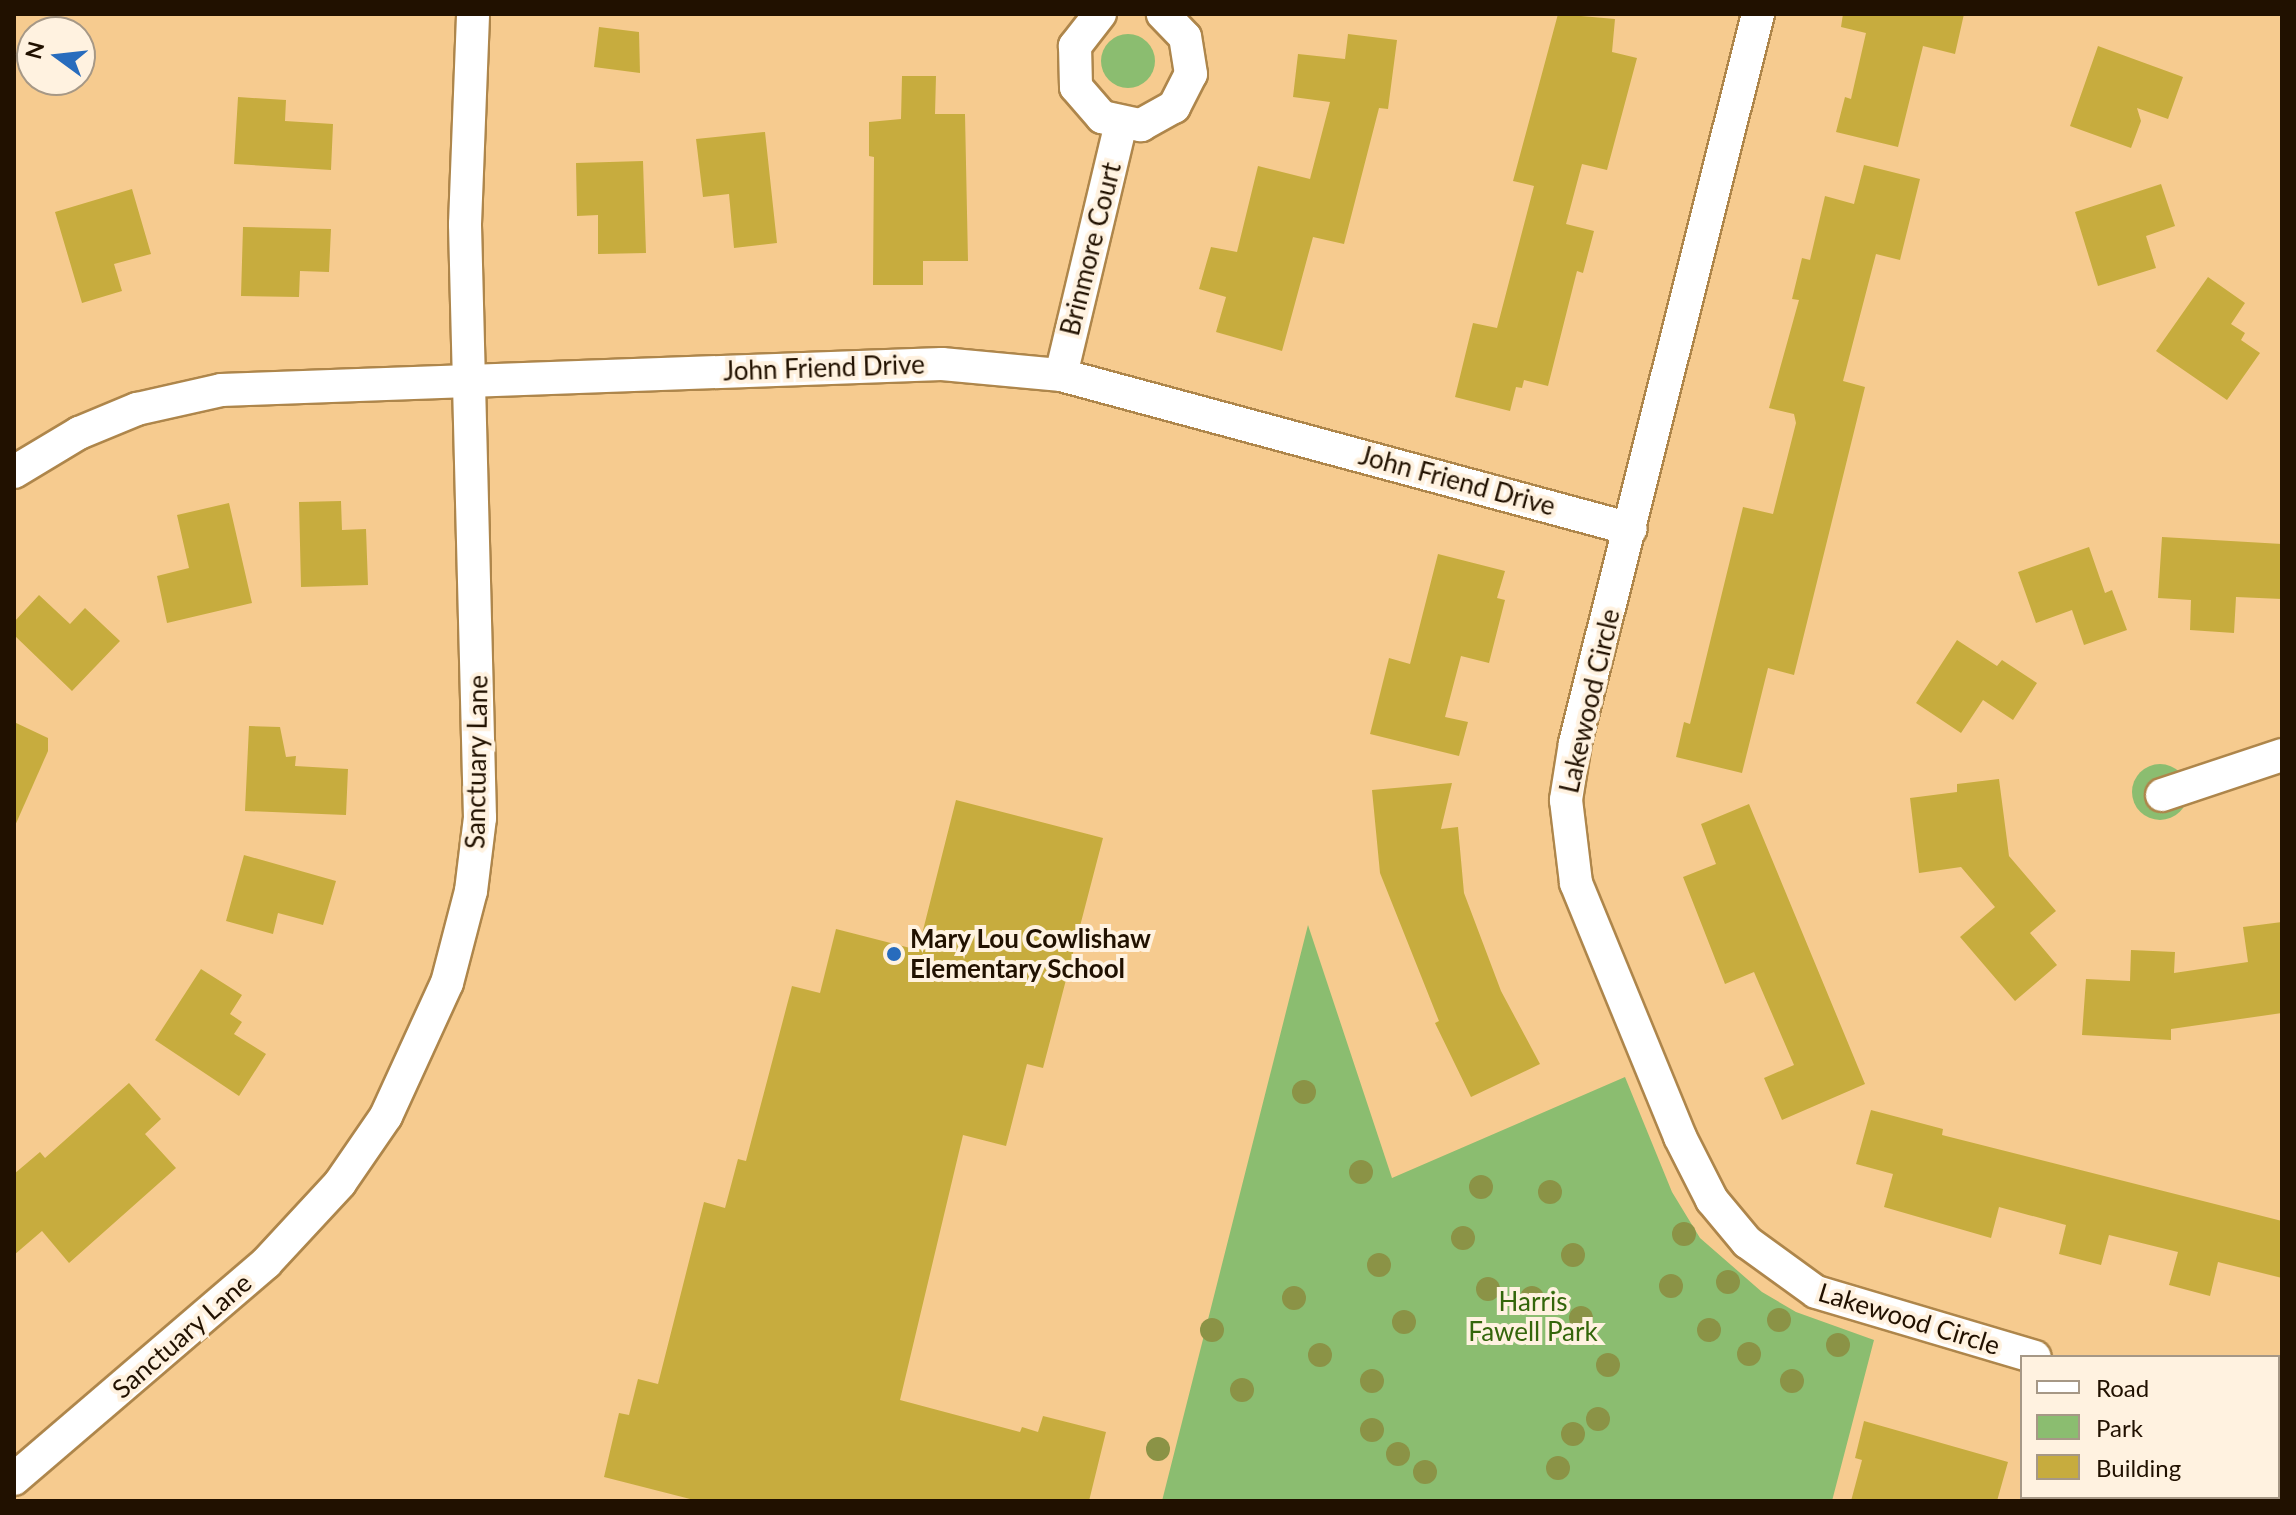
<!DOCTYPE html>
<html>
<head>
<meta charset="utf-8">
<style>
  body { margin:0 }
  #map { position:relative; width:2296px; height:1515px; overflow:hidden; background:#f6cb8f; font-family:Lato,sans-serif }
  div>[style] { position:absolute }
  .green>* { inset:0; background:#8bbd70 }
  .round { border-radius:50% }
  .building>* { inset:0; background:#c7ac3e }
  .roads { filter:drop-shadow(2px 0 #ae864b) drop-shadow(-2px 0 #ae864b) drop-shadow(0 2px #ae864b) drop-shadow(0 -2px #ae864b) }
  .minor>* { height:32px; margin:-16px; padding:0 16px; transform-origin:16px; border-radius:16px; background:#fff }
  .trees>* { width:24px; height:24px; margin:-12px; border-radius:50%; background:#8b9346 }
  .dots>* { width:22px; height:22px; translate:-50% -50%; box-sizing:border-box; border:4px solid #fff2e0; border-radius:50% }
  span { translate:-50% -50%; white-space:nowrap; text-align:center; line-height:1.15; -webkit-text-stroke:8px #fff2e0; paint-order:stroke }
  .street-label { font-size:26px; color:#211100 }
  .poi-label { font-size:26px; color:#211100; font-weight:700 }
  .left { translate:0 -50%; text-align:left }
  .park-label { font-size:26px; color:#34660b }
  .frame { position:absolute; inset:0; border:16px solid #211100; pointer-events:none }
  .legend { position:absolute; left:2020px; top:1355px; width:260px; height:144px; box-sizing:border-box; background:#fff2e0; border:2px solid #a69886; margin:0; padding:10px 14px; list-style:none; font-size:24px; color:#211100 }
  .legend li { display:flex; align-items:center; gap:16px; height:40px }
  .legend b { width:40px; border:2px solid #a69886 }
  .north { position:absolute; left:16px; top:16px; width:80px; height:80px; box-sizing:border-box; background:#fff2e0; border:2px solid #a69886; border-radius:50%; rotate:285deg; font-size:22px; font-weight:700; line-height:32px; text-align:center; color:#211100 }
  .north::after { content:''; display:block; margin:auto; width:28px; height:36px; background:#286cbd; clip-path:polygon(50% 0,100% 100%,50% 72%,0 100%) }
</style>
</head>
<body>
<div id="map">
  <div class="green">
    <div class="round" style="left:1101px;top:34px;width:54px;height:54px"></div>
    <div class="round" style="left:2132px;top:764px;width:56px;height:56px"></div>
    <div style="clip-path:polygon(1308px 925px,1392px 1178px,1625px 1077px,1672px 1192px,1700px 1238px,1762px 1292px,1796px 1312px,1874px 1340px,1832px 1501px,1162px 1501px)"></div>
  </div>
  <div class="building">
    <div style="clip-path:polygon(1558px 14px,1615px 19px,1612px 52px,1637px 58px,1607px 170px,1582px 164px,1566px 224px,1594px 231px,1583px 273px,1577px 271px,1548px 386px,1524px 380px,1522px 388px,1516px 387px,1510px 411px,1455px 397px,1473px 323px,1497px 328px,1534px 186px,1513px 181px)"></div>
    <div style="clip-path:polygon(1843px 14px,1964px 14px,1955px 54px,1923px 46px,1898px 147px,1836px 132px,1845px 97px,1851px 99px,1866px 33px,1841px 27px)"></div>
    <div style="clip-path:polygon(599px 27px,639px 32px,640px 73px,594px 67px)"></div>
    <div style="clip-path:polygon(1348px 34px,1397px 40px,1388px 109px,1379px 108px,1344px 244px,1313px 237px,1282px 351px,1216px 332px,1226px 297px,1199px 289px,1211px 247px,1237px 252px,1258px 166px,1310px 179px,1330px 102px,1293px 97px,1298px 54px,1345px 59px)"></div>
    <div style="clip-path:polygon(2098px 46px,2183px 77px,2168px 119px,2137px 108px,2141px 121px,2131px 148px,2070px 126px)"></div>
    <div style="clip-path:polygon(902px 76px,936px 76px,935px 114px,965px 114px,968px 261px,923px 261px,923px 285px,873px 285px,874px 157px,869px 156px,869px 122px,901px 119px)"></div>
    <div style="clip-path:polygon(238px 97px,286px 100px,285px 121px,333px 124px,331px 170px,234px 164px)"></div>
    <div style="clip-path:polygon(765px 132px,777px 243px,734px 248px,729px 194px,703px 197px,696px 139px)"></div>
    <div style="clip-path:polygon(643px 161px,646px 253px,598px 254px,598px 215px,577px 216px,576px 163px)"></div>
    <div style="clip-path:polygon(1864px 165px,1920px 179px,1900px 260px,1876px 254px,1843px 381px,1865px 387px,1794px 675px,1768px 668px,1742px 773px,1676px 757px,1684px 722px,1690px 724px,1743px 507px,1773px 514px,1796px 423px,1794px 414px,1769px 408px,1799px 300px,1792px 299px,1802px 258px,1810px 260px,1825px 196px,1854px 204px)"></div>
    <div style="clip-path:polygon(2161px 184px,2175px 226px,2146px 236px,2156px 268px,2098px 286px,2075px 212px)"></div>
    <div style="clip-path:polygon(132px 189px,151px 254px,114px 264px,122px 291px,82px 303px,55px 212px)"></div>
    <div style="clip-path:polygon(243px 227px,331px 229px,329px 272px,300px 271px,299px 297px,241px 296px)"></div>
    <div style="clip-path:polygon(2208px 277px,2245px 303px,2231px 324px,2245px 333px,2241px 340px,2260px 353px,2227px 400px,2156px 351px)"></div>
    <div style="clip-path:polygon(341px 501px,342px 530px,366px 529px,368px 585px,301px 587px,299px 502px)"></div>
    <div style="clip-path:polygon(229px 503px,252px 603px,167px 623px,157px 576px,189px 568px,177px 515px)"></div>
    <div style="clip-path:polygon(2162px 537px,2282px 544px,2282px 599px,2236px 597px,2234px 633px,2190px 630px,2191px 600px,2158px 598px)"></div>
    <div style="clip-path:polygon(2089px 547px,2105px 593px,2112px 590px,2127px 630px,2084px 645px,2072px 610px,2036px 623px,2018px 572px)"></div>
    <div style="clip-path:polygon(1438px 554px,1505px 571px,1497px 598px,1505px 600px,1489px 663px,1461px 656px,1445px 717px,1468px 722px,1459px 756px,1370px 734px,1389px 658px,1410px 664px)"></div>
    <div style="clip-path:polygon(39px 595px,70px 624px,85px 608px,120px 641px,72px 691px,14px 635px,14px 622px)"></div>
    <div style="clip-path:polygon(1957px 640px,1997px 666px,2002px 660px,2037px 683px,2013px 720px,1983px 700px,1961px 733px,1916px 703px)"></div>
    <div style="clip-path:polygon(14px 722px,48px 738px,48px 751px,14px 828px)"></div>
    <div style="clip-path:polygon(249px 726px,280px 727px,286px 757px,296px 756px,295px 766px,348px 769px,346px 815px,245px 811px)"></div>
    <div style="clip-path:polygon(1999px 779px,2009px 856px,2056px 911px,2030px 933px,2057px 965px,2015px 1001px,1960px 937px,1995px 907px,1961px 867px,1919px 873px,1910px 798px,1957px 792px,1957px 784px)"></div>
    <div style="clip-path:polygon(1452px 783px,1441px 829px,1458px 827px,1464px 893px,1501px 991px,1540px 1064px,1471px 1097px,1435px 1023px,1439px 1021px,1380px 873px,1372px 790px)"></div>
    <div style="clip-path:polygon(956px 800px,1103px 838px,1043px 1068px,1027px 1064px,1006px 1146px,963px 1135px,900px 1400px,1020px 1432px,1022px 1427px,1038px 1432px,1043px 1416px,1106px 1432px,1089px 1501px,698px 1501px,604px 1477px,619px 1413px,629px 1415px,638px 1379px,658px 1384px,704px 1202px,725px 1208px,738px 1159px,746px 1161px,792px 986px,820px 993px,836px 929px,918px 950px)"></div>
    <div style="clip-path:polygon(1749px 804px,1865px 1084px,1782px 1120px,1764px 1078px,1794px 1065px,1754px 972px,1725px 984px,1683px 877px,1716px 864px,1701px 824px)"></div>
    <div style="clip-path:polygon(244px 855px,336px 881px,323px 925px,278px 913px,273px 934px,226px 921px)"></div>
    <div style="clip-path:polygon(2282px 922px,2282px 1013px,2171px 1029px,2171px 1040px,2082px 1035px,2086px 979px,2130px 981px,2131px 950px,2175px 952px,2174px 973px,2248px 962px,2243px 927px)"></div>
    <div style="clip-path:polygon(201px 969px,242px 995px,230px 1014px,242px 1022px,234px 1034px,266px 1054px,239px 1096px,155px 1040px)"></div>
    <div style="clip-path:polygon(129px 1083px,161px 1119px,145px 1134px,176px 1168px,69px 1263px,42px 1231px,14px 1255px,14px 1174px,40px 1152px,45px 1158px)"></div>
    <div style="clip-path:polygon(1871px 1110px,1943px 1129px,1942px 1135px,2282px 1221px,2282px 1278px,2218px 1262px,2210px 1296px,2169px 1285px,2178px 1252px,2109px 1235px,2101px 1265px,2059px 1254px,2066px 1225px,1999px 1207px,1991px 1238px,1884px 1207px,1893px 1174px,1856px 1164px)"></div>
    <div style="clip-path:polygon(1864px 1421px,2008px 1462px,1997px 1501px,1851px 1501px,1862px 1460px,1855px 1458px)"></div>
  </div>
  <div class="roads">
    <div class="minor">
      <div style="left:1100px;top:14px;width:41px;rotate:128deg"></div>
      <div style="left:1075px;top:46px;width:41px;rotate:88.6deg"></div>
      <div style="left:1076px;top:87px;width:40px;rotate:49deg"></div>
      <div style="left:1102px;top:117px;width:40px;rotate:12deg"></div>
      <div style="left:1141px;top:125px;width:38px;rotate:-29deg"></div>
      <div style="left:1174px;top:107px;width:37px;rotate:-63deg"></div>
      <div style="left:1191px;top:74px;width:37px;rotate:-99deg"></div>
      <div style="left:1185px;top:37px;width:32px;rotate:-134deg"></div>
      <div style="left:1758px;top:14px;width:752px;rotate:104.09deg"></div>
      <div style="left:1575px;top:743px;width:58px;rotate:99deg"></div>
      <div style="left:1566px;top:800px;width:84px;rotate:83.1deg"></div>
      <div style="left:1576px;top:883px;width:274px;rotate:67.7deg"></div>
      <div style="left:1680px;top:1137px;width:71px;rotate:63.1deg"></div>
      <div style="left:1712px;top:1200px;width:55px;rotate:50.2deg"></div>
      <div style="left:1747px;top:1242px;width:85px;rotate:35.9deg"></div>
      <div style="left:1816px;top:1292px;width:228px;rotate:16.5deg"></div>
      <div style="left:1061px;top:375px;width:258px;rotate:-76.6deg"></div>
      <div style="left:14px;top:472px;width:76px;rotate:-31deg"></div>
      <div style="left:79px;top:433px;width:63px;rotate:-22.5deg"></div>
      <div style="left:137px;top:409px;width:86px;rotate:-12.7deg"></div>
      <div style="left:221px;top:390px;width:721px;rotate:-2.07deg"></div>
      <div style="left:942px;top:364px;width:120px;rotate:5.3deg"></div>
      <div style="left:1061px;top:375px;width:590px;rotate:15.12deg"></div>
      <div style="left:2162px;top:795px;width:126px;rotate:-18.4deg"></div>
      <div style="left:2278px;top:1421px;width:4px;rotate:14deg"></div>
      <div style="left:14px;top:1479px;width:332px;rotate:-40.6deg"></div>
      <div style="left:266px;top:1263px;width:109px;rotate:-47.2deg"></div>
      <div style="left:340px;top:1183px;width:81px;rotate:-55.5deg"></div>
      <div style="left:386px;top:1116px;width:146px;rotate:-65.4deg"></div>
      <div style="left:447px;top:983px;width:95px;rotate:-75.4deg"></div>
      <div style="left:471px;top:891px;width:74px;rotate:-83deg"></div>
      <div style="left:480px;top:818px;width:594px;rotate:-91.45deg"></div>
      <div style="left:465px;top:224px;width:210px;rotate:-87.8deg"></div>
    </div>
  </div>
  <div class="trees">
    <div style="left:1304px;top:1092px"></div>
    <div style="left:1361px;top:1172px"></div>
    <div style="left:1481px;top:1187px"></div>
    <div style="left:1550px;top:1192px"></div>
    <div style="left:1684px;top:1234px"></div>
    <div style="left:1463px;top:1238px"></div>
    <div style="left:1573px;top:1255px"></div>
    <div style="left:1379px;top:1265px"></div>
    <div style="left:1728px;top:1282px"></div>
    <div style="left:1671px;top:1286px"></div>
    <div style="left:1488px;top:1289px"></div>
    <div style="left:1294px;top:1298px"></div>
    <div style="left:1532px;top:1298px"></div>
    <div style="left:1581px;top:1318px"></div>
    <div style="left:1779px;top:1320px"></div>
    <div style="left:1404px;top:1322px"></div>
    <div style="left:1212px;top:1330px"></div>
    <div style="left:1709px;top:1330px"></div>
    <div style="left:1838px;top:1345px"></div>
    <div style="left:1749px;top:1354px"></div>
    <div style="left:1320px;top:1355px"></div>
    <div style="left:1608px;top:1365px"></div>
    <div style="left:1372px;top:1381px"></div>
    <div style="left:1792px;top:1381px"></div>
    <div style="left:1242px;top:1390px"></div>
    <div style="left:1598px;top:1419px"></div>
    <div style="left:1372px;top:1430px"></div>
    <div style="left:1573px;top:1434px"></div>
    <div style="left:1158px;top:1449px"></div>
    <div style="left:1398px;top:1454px"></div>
    <div style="left:1558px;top:1468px"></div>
    <div style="left:1425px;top:1472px"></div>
  </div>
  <div class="dots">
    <div style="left:894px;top:954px;background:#286cbd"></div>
  </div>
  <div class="street-label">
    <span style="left:1091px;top:249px;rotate:-76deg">Brinmore Court</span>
    <span style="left:824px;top:368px;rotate:-2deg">John Friend Drive</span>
    <span style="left:1457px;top:481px;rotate:15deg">John Friend Drive</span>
    <span style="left:1590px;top:701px;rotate:-77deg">Lakewood Circle</span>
    <span style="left:477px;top:762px;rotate:-89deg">Sanctuary Lane</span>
    <span style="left:1909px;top:1319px;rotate:17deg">Lakewood Circle</span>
    <span style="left:182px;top:1336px;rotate:-41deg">Sanctuary Lane</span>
  </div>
  <div class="poi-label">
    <span class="left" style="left:910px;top:954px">Mary Lou Cowlishaw<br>Elementary School</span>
  </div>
  <div class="park-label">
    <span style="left:1533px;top:1317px">Harris<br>Fawell Park</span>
  </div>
  <div class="frame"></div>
  <ul class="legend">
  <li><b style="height:10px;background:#fff"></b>Road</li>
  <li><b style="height:22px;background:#8bbd70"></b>Park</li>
  <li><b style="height:22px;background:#c7ac3e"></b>Building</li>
  </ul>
  <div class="north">N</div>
</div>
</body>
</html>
